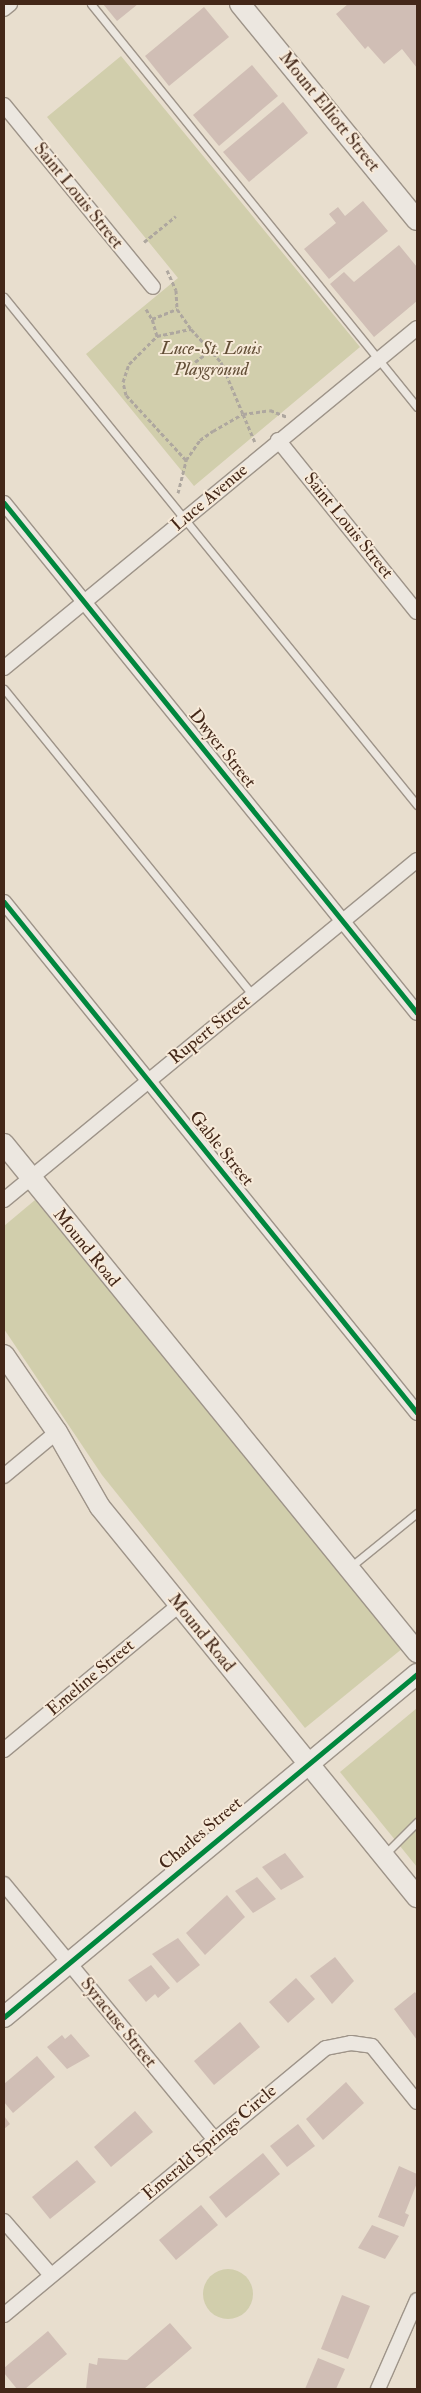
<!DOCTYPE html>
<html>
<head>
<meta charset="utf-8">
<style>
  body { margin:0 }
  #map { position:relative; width:421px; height:2393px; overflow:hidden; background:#e8dece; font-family:"IM FELL Double Pica",serif }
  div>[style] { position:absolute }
  .green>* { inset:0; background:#d1ceac }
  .round { border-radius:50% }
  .building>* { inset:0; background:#d0beb5 }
  .path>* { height:3px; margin-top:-1.5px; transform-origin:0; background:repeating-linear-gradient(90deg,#aea79f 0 4px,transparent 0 6.5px) }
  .roads { filter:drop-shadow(1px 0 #9e9489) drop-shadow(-1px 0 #9e9489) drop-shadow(0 1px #9e9489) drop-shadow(0 -1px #9e9489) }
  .lane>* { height:7px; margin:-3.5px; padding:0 3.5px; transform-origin:3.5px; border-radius:3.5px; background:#ece7e0 }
  .street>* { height:14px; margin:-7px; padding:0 7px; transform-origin:7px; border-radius:7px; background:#ece7e0 }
  .secondary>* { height:20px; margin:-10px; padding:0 10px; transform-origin:10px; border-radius:10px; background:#ece7e0 }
  .cycleway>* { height:5px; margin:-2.5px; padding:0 2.5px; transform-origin:2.5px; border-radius:2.5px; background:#00873e }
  span { translate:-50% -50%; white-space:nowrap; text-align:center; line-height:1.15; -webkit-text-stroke:4px #f7ead9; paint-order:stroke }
  .street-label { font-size:18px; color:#432718 }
  .park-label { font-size:18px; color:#624e36; font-style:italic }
  .frame { position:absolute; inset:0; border:5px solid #432718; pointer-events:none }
</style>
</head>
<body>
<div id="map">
  <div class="green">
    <div style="clip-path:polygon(121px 56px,360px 347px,194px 486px,86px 354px,178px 278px,47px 117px)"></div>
    <div style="clip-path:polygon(35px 1200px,403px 1648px,305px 1728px,102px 1475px,4px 1329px,4px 1226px)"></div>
    <div style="clip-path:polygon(417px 1708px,417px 1867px,340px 1772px)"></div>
    <div class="round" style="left:203px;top:2269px;width:50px;height:50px"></div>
  </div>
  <div class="building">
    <div style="clip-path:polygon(103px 4px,138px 4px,117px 21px)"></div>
    <div style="clip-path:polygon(348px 4px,417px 4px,417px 68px,402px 49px,384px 64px,368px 46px,365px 49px,336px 14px)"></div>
    <div style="clip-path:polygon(204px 7px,229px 37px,169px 86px,145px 56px)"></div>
    <div style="clip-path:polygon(252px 65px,278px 96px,219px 146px,193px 115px)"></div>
    <div style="clip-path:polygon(283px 102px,308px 133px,249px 182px,223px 152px)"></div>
    <div style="clip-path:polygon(363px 201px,388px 231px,329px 279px,304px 249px,336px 223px,329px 214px,338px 207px,345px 216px)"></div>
    <div style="clip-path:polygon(399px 245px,417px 267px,417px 301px,374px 337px,330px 284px,344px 272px,354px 282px)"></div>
    <div style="clip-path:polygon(285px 1853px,304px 1877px,281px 1890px,262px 1867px)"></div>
    <div style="clip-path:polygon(257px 1877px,276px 1899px,253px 1913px,235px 1891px)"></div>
    <div style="clip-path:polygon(227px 1895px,245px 1917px,205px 1955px,186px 1933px)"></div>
    <div style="clip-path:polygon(178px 1938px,200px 1965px,177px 1983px,152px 1954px)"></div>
    <div style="clip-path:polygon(335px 1957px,354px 1981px,332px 2004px,310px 1976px)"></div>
    <div style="clip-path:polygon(151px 1965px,170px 1988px,158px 1998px,155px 1994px,146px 2002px,128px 1980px)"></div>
    <div style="clip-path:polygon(296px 1978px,315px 1999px,288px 2023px,269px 2002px)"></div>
    <div style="clip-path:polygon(415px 1992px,417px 1995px,417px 2040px,394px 2009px)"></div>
    <div style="clip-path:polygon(240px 2022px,260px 2047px,214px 2085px,194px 2061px)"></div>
    <div style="clip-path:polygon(71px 2034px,90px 2056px,67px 2069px,47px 2047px,62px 2035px,65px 2039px)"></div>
    <div style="clip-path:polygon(37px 2056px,55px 2077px,13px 2113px,4px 2102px,4px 2084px)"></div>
    <div style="clip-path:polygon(346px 2082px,364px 2103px,323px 2140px,306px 2119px)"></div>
    <div style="clip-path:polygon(135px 2111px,153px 2132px,111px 2167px,94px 2147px)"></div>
    <div style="clip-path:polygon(4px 2116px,10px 2124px,4px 2129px)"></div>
    <div style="clip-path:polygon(298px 2124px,315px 2146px,287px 2167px,270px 2146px)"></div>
    <div style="clip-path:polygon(263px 2153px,280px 2174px,226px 2218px,209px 2197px)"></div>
    <div style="clip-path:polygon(77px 2160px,96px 2182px,50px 2219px,32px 2197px)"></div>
    <div style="clip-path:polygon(399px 2166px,417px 2174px,417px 2183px,405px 2213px,409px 2215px,404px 2227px,378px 2217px)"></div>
    <div style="clip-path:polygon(201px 2205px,218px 2225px,176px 2260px,159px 2240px)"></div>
    <div style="clip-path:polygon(372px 2225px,399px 2236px,385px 2259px,358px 2248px)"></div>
    <div style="clip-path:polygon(342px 2295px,370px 2306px,348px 2359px,321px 2349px)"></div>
    <div style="clip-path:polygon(170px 2323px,192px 2348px,144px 2389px,86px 2389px,89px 2363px,97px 2365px,98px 2358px,127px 2360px)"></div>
    <div style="clip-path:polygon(48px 2331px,67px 2354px,25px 2389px,17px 2389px,4px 2373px,4px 2368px)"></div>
    <div style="clip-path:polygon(318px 2358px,345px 2369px,336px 2389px,305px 2389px)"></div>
  </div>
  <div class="path">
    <div style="left:144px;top:242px;width:41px;rotate:-39.1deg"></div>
    <div style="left:167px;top:270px;width:22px;rotate:66deg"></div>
    <div style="left:176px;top:290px;width:19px;rotate:87deg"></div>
    <div style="left:177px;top:309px;width:24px;rotate:55deg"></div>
    <div style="left:146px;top:309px;width:12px;rotate:59deg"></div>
    <div style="left:157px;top:336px;width:18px;rotate:-106deg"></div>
    <div style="left:152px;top:319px;width:27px;rotate:-22deg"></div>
    <div style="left:195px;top:362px;width:21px;rotate:-37deg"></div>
    <div style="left:186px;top:460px;width:88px;rotate:-132.7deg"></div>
    <div style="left:126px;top:395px;width:13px;rotate:-103deg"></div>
    <div style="left:123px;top:382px;width:19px;rotate:-72deg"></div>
    <div style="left:129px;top:364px;width:40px;rotate:-45deg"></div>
    <div style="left:157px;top:336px;width:35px;rotate:-12deg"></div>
    <div style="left:191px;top:329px;width:45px;rotate:47.7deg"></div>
    <div style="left:221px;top:362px;width:56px;rotate:67.1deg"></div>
    <div style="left:243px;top:414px;width:27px;rotate:-8deg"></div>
    <div style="left:270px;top:410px;width:18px;rotate:22deg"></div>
    <div style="left:178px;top:493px;width:34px;rotate:-76deg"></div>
    <div style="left:186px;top:460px;width:24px;rotate:-55deg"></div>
    <div style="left:200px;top:440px;width:16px;rotate:-35deg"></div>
    <div style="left:213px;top:431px;width:34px;rotate:-30deg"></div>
    <div style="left:243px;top:414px;width:30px;rotate:67deg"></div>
  </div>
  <div class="roads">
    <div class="lane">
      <div style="left:91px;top:4px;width:518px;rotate:51.03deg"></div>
      <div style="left:4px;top:297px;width:655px;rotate:50.89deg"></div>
      <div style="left:4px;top:689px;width:395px;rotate:50.9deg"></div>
      <div style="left:349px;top:1568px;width:87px;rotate:-39deg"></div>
      <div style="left:384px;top:1855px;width:47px;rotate:-45deg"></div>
    </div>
    <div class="street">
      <div style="left:4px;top:9px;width:8px;rotate:-40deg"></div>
      <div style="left:4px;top:105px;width:235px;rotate:50.7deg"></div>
      <div style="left:278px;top:440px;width:221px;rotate:51.1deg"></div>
      <div style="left:4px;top:503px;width:656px;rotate:51deg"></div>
      <div style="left:4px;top:668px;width:535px;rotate:-39.46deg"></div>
      <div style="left:4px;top:902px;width:657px;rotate:51.05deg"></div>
      <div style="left:4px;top:1200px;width:535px;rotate:-39.46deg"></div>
      <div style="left:4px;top:1476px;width:69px;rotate:-39.7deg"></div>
      <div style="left:4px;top:1750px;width:226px;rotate:-39.6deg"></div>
      <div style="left:4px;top:1884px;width:330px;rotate:50.5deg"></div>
      <div style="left:4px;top:2221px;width:70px;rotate:49deg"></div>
      <div style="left:4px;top:2315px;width:418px;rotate:-39.7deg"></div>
      <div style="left:326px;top:2048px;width:25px;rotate:-11deg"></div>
      <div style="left:351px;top:2043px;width:21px;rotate:8deg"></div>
      <div style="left:372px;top:2046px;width:72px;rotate:51.2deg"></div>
      <div style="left:378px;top:2389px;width:97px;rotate:-66.3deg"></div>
    </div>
    <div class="secondary">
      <div style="left:240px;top:4px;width:279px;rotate:50.7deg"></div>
      <div style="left:4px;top:1144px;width:655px;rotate:50.89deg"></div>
      <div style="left:4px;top:1355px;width:93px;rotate:55.5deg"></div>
      <div style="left:57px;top:1432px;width:86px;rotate:60.2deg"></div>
      <div style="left:100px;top:1507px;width:503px;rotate:50.9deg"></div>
      <div style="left:4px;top:2017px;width:537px;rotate:-39.71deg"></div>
    </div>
  </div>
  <div class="cycleway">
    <div style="left:4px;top:503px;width:656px;rotate:51deg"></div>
    <div style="left:4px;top:902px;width:657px;rotate:51.05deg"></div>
    <div style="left:4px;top:2017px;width:537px;rotate:-39.71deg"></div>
  </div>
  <div class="street-label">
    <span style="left:329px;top:112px;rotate:51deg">Mount Elliott Street</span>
    <span style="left:78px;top:196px;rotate:51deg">Saint Louis Street</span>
    <span style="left:210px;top:498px;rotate:-40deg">Luce Avenue</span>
    <span style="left:348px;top:526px;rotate:51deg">Saint Louis Street</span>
    <span style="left:222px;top:749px;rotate:51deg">Dwyer Street</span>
    <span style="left:210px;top:1030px;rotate:-39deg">Rupert Street</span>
    <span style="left:221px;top:1149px;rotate:51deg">Gable Street</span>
    <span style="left:86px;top:1248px;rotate:51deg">Mound Road</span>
    <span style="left:201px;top:1633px;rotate:51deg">Mound Road</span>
    <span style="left:91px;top:1678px;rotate:-40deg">Emeline Street</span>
    <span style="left:201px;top:1834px;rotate:-40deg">Charles Street</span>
    <span style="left:118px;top:2023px;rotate:51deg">Syracuse Street</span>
    <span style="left:210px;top:2143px;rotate:-40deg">Emerald Springs Circle</span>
  </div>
  <div class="park-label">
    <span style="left:211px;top:360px">Luce-St. Louis<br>Playground</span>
  </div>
  <div class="frame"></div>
</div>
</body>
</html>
